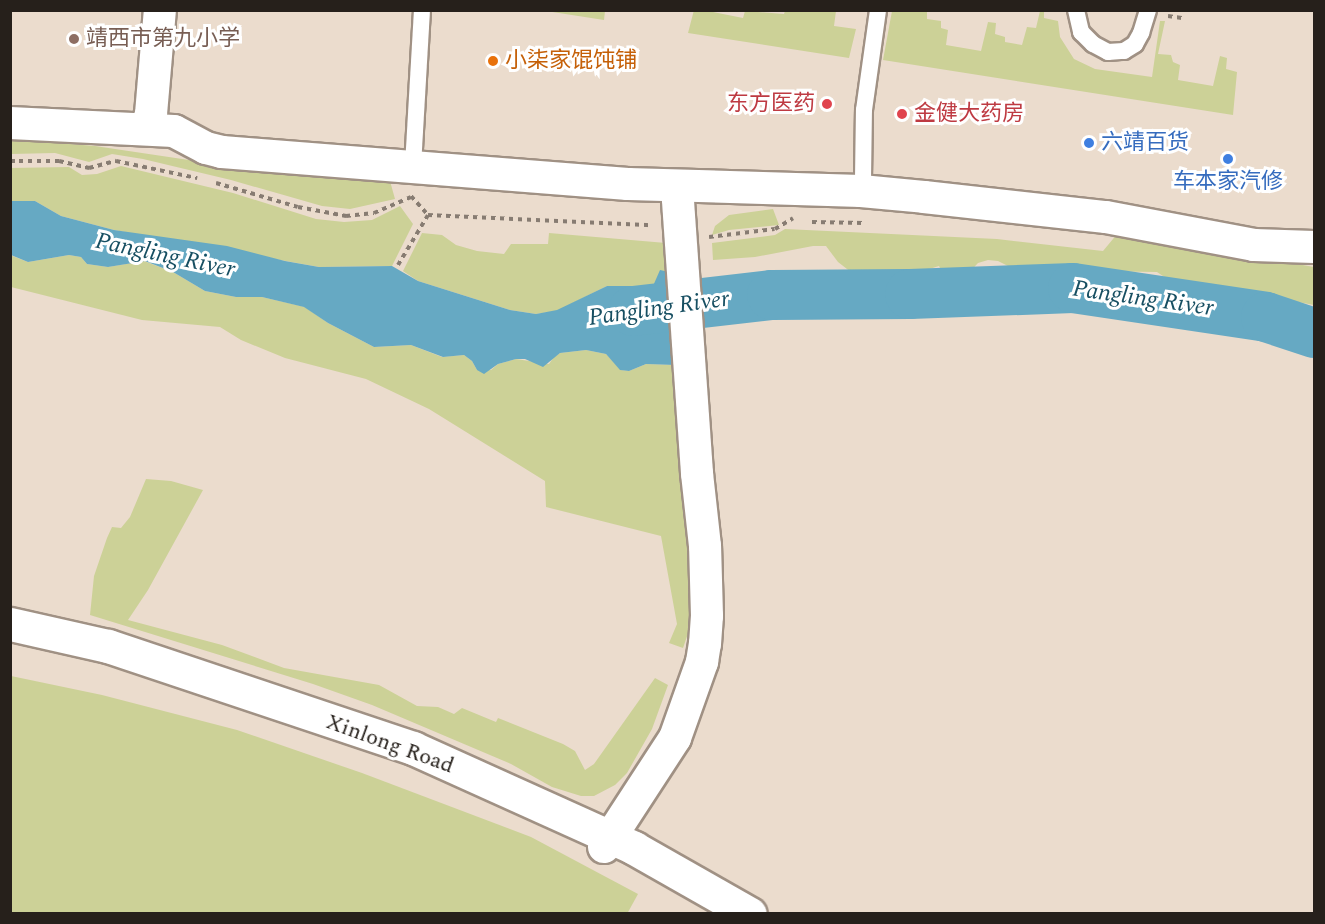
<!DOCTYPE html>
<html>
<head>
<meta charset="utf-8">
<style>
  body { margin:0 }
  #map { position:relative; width:1325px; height:924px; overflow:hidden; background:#ebdccd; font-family:Spectral,"Noto Sans SC",serif }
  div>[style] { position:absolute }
  .green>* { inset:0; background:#ccd197 }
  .water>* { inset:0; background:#66a9c3 }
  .river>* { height:50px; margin:-25px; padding:0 25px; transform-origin:25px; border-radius:25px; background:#66a9c3 }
  .path>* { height:4px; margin-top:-2px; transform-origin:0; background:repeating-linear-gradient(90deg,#877c72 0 4.5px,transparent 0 9px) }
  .roads { filter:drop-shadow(2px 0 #a09184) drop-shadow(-2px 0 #a09184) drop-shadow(0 2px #a09184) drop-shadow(0 -2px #a09184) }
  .lane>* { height:16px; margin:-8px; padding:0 8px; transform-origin:8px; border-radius:8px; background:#fff }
  .street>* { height:32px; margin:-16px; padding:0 16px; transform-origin:16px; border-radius:16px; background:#fff }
  .primary>* { height:33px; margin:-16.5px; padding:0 16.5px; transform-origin:16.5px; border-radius:16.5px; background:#fff }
  .dots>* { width:16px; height:16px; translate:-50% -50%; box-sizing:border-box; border:3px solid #fff; border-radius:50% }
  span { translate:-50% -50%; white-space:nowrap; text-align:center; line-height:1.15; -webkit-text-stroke:6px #fff; paint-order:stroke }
  .education-label { font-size:22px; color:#785e54 }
  .left { translate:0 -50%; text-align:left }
  .food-label { font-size:22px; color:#c56008 }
  .health-label { font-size:22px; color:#be3a42 }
  .right { translate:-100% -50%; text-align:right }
  .shop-label { font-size:22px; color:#366cbe }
  .street-label { font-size:22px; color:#26201b }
  .water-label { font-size:24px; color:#174f62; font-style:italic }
  .frame { position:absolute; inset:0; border:12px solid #26201b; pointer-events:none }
</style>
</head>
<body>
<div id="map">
  <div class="green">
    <div style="clip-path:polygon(694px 10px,708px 11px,743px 18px,745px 11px,784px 14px,785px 11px,836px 11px,834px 26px,856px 29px,849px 58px,688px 33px)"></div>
    <div style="clip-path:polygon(1044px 10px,1044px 18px,1058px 21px,1060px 37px,1074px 59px,1095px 69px,1152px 77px,1160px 21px,1165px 21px,1158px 54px,1171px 55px,1173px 62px,1180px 65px,1178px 80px,1213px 86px,1220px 56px,1227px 58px,1226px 69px,1237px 72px,1233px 115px,883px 60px,892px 11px,927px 12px,927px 19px,941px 21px,941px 28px,948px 30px,946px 45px,981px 51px,988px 22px,996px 23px,995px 34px,1005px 37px,1005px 42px,1022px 45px,1027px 27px,1036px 28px,1040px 11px)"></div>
    <div style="clip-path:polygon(546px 11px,605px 11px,604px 20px)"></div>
    <div style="clip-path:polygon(10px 139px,95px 146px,289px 175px,390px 181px,395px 199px,350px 209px,322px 206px,231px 180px,143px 159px,112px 154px,89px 162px,55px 153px,11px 154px)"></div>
    <div style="clip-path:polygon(121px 166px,233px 193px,316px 219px,344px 222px,372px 220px,400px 206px,413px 224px,392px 266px,319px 267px,114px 230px,61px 216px,35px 201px,11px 201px,10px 168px,69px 167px,82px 175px,97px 174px)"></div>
    <div style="clip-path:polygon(773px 209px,779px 225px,729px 230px,712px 235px,715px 226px,729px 215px)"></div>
    <div style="clip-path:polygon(785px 229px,997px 239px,1103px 251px,1118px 233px,1314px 267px,1314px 305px,1250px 293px,1195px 292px,1175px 284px,1157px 272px,1086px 271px,1070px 265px,1018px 271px,998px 261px,988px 260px,978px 263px,964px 278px,953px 281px,945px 278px,939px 266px,926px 270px,919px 278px,893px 282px,856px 276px,838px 262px,826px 246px,813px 246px,755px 257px,713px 260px,712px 243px,775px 235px)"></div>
    <div style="clip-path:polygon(422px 233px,442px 235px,456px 245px,477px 251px,504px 254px,511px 244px,548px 244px,549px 233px,666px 243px,669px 272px,654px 286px,607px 286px,557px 311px,536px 314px,510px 310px,418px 281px,403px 271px)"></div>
    <div style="clip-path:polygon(10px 255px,28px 262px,69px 255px,81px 257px,87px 264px,108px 267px,144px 261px,173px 272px,205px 291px,236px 297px,262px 297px,305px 307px,328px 323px,374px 347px,411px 345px,442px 357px,464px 355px,472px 361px,477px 370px,491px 370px,498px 364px,516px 359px,549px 364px,554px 357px,560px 353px,586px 350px,606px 354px,621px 370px,629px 371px,646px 364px,675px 365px,693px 546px,692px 622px,683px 648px,669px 643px,677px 624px,661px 536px,546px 507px,545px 481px,429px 409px,366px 379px,285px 358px,241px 340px,220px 327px,142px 320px,11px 287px)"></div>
    <div style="clip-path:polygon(146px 479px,171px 481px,203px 490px,148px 590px,128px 620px,222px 645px,284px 668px,379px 685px,417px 706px,438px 707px,454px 714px,462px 708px,496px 722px,498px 718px,563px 744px,575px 751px,585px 770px,594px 764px,655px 678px,668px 685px,652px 729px,627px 773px,615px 785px,594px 796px,581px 796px,552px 787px,511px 764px,372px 705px,313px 684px,90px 615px,94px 576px,107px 538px,112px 527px,121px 528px,130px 517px)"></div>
    <div style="clip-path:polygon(11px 676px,102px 695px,237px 730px,362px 773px,531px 837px,638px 894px,627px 914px,11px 913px)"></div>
  </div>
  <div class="water">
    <div style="clip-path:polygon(10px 201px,35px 201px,61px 216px,114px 230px,227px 246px,285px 261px,319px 267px,392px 266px,418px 281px,510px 310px,536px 314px,557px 310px,607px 286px,653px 286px,660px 270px,669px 272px,675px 365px,646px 364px,629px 371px,620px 370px,606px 354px,586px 350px,560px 353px,543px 367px,525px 359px,516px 359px,498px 364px,484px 374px,477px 370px,472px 361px,464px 355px,443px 357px,411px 345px,374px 347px,328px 323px,304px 307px,262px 297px,236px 297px,205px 291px,173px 272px,145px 261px,108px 267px,87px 264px,81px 257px,69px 255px,28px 262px,11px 255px)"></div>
  </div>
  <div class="river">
    <div style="left:633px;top:311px;width:140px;rotate:-6.6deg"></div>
    <div style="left:772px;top:295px;width:138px;rotate:-0.4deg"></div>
    <div style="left:910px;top:294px;width:163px;rotate:-2.1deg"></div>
    <div style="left:1073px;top:288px;width:195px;rotate:8.5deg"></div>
    <div style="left:1266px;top:317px;width:51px;rotate:18.4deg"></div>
  </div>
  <div class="path">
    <div style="left:1168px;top:16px;width:14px;rotate:8deg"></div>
    <div style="left:10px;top:161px;width:49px"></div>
    <div style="left:59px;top:161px;width:31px;rotate:13deg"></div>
    <div style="left:89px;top:168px;width:28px;rotate:-15deg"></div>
    <div style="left:116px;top:161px;width:83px;rotate:11.9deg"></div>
    <div style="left:216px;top:183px;width:85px;rotate:16.3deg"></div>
    <div style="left:298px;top:207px;width:49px;rotate:10.6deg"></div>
    <div style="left:346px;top:216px;width:28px;rotate:-6deg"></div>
    <div style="left:374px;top:213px;width:40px;rotate:-23.4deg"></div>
    <div style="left:411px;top:196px;width:25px;rotate:48deg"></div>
    <div style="left:428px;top:215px;width:224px;rotate:2.6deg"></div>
    <div style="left:812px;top:222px;width:52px;rotate:1.1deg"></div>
    <div style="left:709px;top:237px;width:66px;rotate:-6.9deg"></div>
    <div style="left:775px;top:229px;width:21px;rotate:-31deg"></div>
    <div style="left:398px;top:265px;width:58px;rotate:-59deg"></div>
  </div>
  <div class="roads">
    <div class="lane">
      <div style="left:1076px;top:10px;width:23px;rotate:77deg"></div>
      <div style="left:1081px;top:32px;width:17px;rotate:45deg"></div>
      <div style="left:1093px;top:44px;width:17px;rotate:28deg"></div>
      <div style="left:1108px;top:52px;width:16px;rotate:-4deg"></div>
      <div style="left:1124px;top:51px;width:13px;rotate:-32deg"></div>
      <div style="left:1135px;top:44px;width:13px;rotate:-61deg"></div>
      <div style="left:1141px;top:33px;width:24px;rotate:-73deg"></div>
      <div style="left:413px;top:166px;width:156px;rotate:-86.7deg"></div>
      <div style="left:863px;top:179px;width:69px;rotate:-89.2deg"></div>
      <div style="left:864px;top:110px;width:101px;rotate:-82deg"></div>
    </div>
    <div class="street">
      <div style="left:10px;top:123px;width:164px;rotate:2.8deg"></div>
      <div style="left:174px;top:131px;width:36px;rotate:28deg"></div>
      <div style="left:206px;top:148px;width:16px;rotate:14deg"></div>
      <div style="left:222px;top:152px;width:407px;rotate:4.5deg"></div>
      <div style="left:628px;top:184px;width:233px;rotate:1.7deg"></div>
      <div style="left:861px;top:191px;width:63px;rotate:5.4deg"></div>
      <div style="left:924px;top:197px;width:183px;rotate:6.3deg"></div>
      <div style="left:1106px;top:217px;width:151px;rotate:10.7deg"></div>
      <div style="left:1254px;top:245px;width:60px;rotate:1.9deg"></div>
      <div style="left:146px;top:128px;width:15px;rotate:-70deg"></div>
      <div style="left:151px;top:114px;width:104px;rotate:-85.1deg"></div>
      <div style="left:604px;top:847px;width:130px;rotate:-56.9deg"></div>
      <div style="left:675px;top:738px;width:81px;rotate:-70.4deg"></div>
      <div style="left:702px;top:662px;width:18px;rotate:-81deg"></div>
      <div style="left:705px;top:644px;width:28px;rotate:-86deg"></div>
      <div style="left:707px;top:616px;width:70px;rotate:-91.6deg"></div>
      <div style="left:705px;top:546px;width:73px;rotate:-96.3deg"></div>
      <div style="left:697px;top:473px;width:287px;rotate:-94deg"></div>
    </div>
    <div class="primary">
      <div style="left:10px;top:624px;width:100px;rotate:12.7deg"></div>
      <div style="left:108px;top:646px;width:322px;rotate:18.5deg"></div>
      <div style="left:413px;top:748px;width:243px;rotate:24.3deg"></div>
      <div style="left:634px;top:848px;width:133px;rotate:29.6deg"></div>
    </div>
  </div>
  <div class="dots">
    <div style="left:74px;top:39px;background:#8d6e63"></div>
    <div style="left:493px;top:61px;background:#e8710a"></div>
    <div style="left:827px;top:104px;background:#e0444e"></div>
    <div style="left:902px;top:114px;background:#e0444e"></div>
    <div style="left:1089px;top:143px;background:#3f7fe0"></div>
    <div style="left:1228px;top:159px;background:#3f7fe0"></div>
  </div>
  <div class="education-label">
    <span class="left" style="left:86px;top:39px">靖西市第九小学</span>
  </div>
  <div class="food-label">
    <span class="left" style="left:505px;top:61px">小柒家馄饨铺</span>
  </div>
  <div class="health-label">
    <span class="right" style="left:815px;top:104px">东方医药</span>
    <span class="left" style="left:914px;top:114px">金健大药房</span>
  </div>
  <div class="shop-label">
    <span class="left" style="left:1101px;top:143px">六靖百货</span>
    <span style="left:1228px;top:182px">车本家汽修</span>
  </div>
  <div class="street-label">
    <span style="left:390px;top:744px;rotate:20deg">Xinlong Road</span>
  </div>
  <div class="water-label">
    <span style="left:165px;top:256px;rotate:12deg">Pangling River</span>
    <span style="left:1143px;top:299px;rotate:8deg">Pangling River</span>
    <span style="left:659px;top:309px;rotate:-8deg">Pangling River</span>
  </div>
  <div class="frame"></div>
</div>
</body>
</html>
